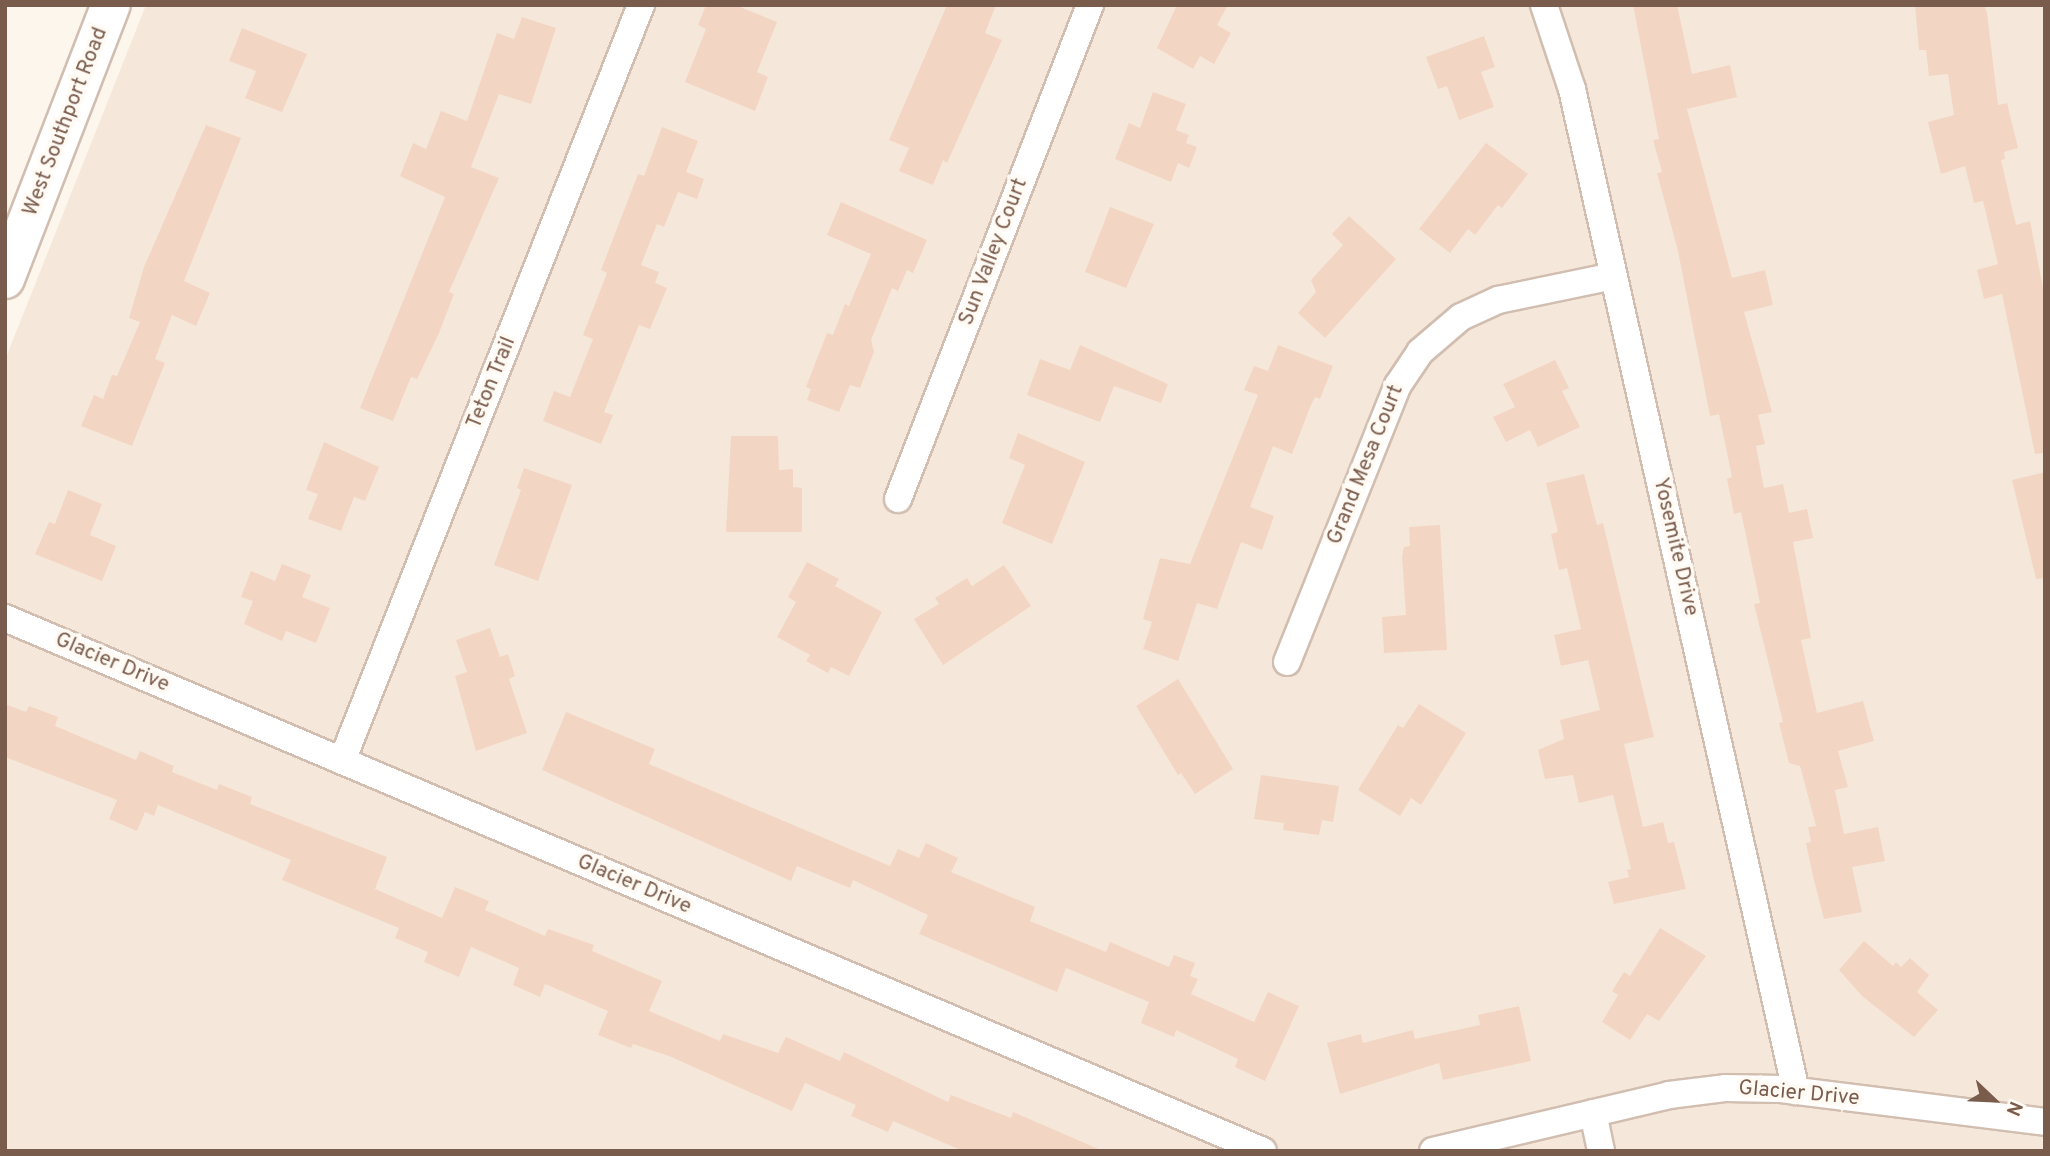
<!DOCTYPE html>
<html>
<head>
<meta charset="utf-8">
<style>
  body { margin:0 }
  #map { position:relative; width:2050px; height:1156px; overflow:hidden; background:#fdf6ec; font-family:Overpass,sans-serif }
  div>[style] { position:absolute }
  .residential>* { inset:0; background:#f5e8da }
  .building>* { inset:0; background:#f3d5c3 }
  .roads { filter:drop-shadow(2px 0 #d1beb0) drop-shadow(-2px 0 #d1beb0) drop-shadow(0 2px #d1beb0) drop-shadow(0 -2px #d1beb0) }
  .minor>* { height:26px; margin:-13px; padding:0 13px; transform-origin:13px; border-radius:13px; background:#fff }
  .secondary>* { height:38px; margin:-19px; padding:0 19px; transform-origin:19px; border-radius:19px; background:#fff }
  span { translate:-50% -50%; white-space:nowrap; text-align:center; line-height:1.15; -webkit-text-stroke:7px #fffaf3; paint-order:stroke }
  .street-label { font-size:21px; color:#7a5c4d }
  .frame { position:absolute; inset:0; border:7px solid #7a5c4d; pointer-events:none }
  .north { position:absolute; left:1959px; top:1065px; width:70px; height:70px; -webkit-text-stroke:5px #fffaf3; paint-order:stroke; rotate:113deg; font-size:19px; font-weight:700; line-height:28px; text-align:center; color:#7a5c4d }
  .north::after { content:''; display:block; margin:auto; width:24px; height:32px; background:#7a5c4d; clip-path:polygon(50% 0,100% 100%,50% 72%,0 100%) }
</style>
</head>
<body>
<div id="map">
  <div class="residential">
    <div style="clip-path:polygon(146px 5px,2045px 5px,2045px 1151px,5px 1151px,5px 360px)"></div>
  </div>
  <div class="building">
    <div style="clip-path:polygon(706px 5px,735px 5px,777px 22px,757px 72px,768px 77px,755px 111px,685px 82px,706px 29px,698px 25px)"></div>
    <div style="clip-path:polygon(947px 5px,996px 5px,985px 33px,1002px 40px,947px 163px,943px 160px,933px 185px,899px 171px,909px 148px,889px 140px)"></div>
    <div style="clip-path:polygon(1177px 5px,1228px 5px,1217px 25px,1231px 33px,1214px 64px,1200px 56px,1193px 69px,1157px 48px)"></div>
    <div style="clip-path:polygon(1633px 5px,1677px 5px,1692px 74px,1730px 65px,1737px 97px,1687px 109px,1732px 278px,1765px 270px,1773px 305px,1744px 312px,1772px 412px,1758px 415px,1765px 444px,1756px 446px,1764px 488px,1783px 484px,1789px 513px,1807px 509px,1813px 538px,1793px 542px,1811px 638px,1801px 640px,1817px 713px,1863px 701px,1874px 741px,1838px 751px,1848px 787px,1835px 790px,1844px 834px,1878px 827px,1885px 861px,1852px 867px,1862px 912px,1824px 919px,1813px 876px,1806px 843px,1811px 842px,1808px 827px,1816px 826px,1800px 766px,1789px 763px,1779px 723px,1783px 722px,1754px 604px,1760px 603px,1741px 512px,1734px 514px,1727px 479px,1732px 477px,1719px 414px,1710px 416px,1678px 251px,1657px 173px,1662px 172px,1653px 140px,1659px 139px)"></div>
    <div style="clip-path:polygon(1915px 5px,1984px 5px,1987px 13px,1998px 105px,2007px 103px,2018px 148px,2004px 152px,2005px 159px,2001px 160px,2016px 225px,2030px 221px,2045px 298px,2045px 453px,2035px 454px,2002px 294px,1984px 299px,1977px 270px,1998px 264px,1983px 201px,1974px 203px,1965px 166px,1941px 174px,1928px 122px,1954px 115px,1948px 74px,1929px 76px,1926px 50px,1919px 50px)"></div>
    <div style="clip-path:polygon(522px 17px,556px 28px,531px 104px,499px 94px,471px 167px,499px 178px,449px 292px,454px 294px,439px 333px,417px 379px,411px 377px,393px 421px,360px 408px,445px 197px,400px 176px,413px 143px,426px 149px,441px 111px,467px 121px,497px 33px,514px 39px)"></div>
    <div style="clip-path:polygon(242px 28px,307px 54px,282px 112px,245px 98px,256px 71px,229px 61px)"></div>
    <div style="clip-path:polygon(1484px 36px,1495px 67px,1481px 72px,1494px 107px,1459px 120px,1447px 86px,1438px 89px,1426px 57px)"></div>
    <div style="clip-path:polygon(1153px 92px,1186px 104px,1176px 130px,1189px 135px,1186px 143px,1197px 147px,1189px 168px,1178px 163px,1171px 182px,1115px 159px,1129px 123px,1140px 128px)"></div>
    <div style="clip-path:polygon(206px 125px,241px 138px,184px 281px,210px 293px,196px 326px,172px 315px,155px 359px,165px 363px,132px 446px,81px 426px,94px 395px,103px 399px,112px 375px,117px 376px,140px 322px,129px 318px,144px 267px)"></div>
    <div style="clip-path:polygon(662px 127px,698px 141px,686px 172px,704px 179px,697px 199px,678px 192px,664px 227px,657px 224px,641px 265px,659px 272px,655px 283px,667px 288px,650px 329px,639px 325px,628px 352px,604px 412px,613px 415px,601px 444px,543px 421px,554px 391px,570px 397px,593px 339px,583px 335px,607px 273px,601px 270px,638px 174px,644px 176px)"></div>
    <div style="clip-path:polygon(1486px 143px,1528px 174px,1502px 208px,1498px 205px,1475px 235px,1468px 229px,1450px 253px,1419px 229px)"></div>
    <div style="clip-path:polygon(841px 202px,927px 240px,913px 273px,907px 270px,898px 291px,892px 288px,871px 340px,874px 352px,860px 388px,850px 385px,839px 412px,807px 400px,811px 389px,806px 387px,827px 333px,833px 335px,845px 304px,849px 306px,871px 254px,827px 235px)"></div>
    <div style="clip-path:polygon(1110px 207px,1154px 224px,1126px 288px,1085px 272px)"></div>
    <div style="clip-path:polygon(1349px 216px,1396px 259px,1325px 338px,1298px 313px,1316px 292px,1311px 280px,1343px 245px,1332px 234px)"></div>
    <div style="clip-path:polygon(1080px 345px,1168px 384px,1161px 403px,1114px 386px,1100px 422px,1027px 395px,1040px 359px,1070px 370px)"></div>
    <div style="clip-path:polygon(1278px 345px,1333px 366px,1320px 399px,1315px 397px,1311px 405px,1292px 454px,1273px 446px,1250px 507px,1274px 516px,1262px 550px,1241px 542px,1217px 609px,1197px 603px,1178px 661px,1143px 649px,1152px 622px,1143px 619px,1160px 558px,1190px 564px,1258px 395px,1244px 390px,1254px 366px,1268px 371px)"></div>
    <div style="clip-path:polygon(1555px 360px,1569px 388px,1562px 391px,1580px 427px,1538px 447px,1530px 430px,1506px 442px,1493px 417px,1515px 407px,1503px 384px)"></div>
    <div style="clip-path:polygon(1018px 433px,1085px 462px,1052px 544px,1002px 523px,1025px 465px,1009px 458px)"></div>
    <div style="clip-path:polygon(731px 436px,778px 436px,779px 470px,793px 469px,793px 487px,802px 488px,802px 532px,726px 532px)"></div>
    <div style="clip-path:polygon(324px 442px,379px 467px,365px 501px,354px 497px,341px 531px,308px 519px,318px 494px,306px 490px)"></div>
    <div style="clip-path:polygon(524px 468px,572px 485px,538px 581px,494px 565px,521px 490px,517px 488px)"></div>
    <div style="clip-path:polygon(2045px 472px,2045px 578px,2036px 579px,2012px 480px)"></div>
    <div style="clip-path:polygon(1584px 474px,1597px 525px,1603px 523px,1654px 737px,1624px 744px,1643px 827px,1663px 822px,1668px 843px,1674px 842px,1686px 889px,1614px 904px,1608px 882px,1629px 877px,1627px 870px,1631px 869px,1613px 795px,1579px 803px,1573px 775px,1545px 779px,1538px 750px,1564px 739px,1560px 720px,1600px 710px,1588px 660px,1561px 666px,1554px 635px,1581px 629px,1567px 568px,1559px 570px,1551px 534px,1558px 532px,1546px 483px)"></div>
    <div style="clip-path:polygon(68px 490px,102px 504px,90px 535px,116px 546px,102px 581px,35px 554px,49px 522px,55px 524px)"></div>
    <div style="clip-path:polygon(1440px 525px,1447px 650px,1384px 653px,1382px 617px,1406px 615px,1402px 556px,1404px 547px,1410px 546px,1409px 527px)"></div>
    <div style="clip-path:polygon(807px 562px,839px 579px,835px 586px,882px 612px,849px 676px,831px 667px,828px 673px,806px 661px,810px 655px,777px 637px,796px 602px,788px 597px)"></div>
    <div style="clip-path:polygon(282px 564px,311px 575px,302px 597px,330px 608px,316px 643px,286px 631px,282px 641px,244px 624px,253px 601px,241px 597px,251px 571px,275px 581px)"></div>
    <div style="clip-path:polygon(1004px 565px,1031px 606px,943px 665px,914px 619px,939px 604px,935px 598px,967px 578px,972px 586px)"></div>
    <div style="clip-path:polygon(490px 628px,500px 657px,508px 654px,515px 676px,509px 679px,527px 733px,476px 751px,455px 676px,467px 672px,456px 640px)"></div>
    <div style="clip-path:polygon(1178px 679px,1233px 769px,1195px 794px,1181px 773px,1178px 775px,1136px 706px)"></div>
    <div style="clip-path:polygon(5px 704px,26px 712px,29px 706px,58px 717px,55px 726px,136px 760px,140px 751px,174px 766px,172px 772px,217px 790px,219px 784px,252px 797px,250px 804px,387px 857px,375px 889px,442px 918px,455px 887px,489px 901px,485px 910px,545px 936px,548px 929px,594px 945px,592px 951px,662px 981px,649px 1011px,720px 1041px,723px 1034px,778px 1053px,786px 1037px,840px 1061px,844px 1052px,948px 1102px,951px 1095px,1011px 1118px,1013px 1112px,1103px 1151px,963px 1151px,893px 1121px,888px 1132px,851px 1116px,856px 1105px,805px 1083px,792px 1111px,669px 1056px,633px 1044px,631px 1048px,598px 1035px,608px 1011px,545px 984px,540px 997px,513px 985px,519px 968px,471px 947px,459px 977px,424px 962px,428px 952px,395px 938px,399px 928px,282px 880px,291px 860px,158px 805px,154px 816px,145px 812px,137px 831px,109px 819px,117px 800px,5px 757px)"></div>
    <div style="clip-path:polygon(1419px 704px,1466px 733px,1421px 805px,1411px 798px,1400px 816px,1358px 790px,1398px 725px,1403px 728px)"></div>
    <div style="clip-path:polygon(566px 712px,655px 749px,649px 764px,890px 866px,898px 849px,919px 858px,926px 843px,958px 858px,951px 872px,1035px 907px,1030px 921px,1106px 952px,1110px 942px,1169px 967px,1174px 955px,1195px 963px,1190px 976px,1198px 979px,1191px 994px,1254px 1022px,1268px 992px,1299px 1006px,1265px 1081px,1235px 1067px,1238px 1059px,1176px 1030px,1174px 1037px,1141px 1023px,1149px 1002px,1066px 968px,1057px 992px,919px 934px,928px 915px,853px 880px,850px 888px,797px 866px,791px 881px,542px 770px)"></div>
    <div style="clip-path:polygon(1261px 775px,1339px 786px,1333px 822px,1322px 820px,1319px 835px,1283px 830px,1284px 823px,1254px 819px)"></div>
    <div style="clip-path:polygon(1660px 928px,1706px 956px,1659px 1021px,1647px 1014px,1630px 1040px,1602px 1022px,1618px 995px,1612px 991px,1624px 972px,1630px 976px)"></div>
    <div style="clip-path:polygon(1864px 941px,1893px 966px,1896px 962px,1901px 967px,1910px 958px,1929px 975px,1917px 992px,1938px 1010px,1914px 1037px,1862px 996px,1839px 970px)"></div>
    <div style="clip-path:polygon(1519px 1006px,1531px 1061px,1443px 1080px,1439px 1063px,1340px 1094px,1327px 1043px,1361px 1034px,1363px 1043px,1413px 1030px,1415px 1039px,1480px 1025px,1478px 1015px)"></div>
  </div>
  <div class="roads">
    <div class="minor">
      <div style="left:1544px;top:5px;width:89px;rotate:71.6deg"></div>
      <div style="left:1572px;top:89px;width:1027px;rotate:77.4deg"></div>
      <div style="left:898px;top:499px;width:530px;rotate:-68.76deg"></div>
      <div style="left:5px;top:618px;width:1366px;rotate:22.96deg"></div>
      <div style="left:1287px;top:662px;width:298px;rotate:-68.2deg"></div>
      <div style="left:1398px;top:385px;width:40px;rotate:-56deg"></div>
      <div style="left:1420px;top:352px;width:54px;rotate:-40.5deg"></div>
      <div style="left:1461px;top:317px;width:41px;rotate:-24.7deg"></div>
      <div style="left:1498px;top:300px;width:118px;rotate:-11.7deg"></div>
      <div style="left:342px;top:761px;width:813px;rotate:-68.42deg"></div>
      <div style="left:1593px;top:1113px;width:39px;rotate:78deg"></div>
      <div style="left:1433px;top:1151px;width:243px;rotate:-13.3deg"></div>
      <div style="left:1669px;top:1095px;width:56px;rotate:-7.1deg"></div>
      <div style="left:1725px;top:1088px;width:56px;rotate:1deg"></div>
      <div style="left:1781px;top:1089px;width:266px;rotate:7.1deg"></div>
    </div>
    <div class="secondary">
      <div style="left:5px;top:279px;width:294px;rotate:-68.9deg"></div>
    </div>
  </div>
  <div class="street-label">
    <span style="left:66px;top:122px;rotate:-69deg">West Southport Road</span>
    <span style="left:994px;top:252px;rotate:-69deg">Sun Valley Court</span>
    <span style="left:492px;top:383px;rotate:-68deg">Teton Trail</span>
    <span style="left:1366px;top:465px;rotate:-68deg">Grand Mesa Court</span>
    <span style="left:1675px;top:547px;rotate:77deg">Yosemite Drive</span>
    <span style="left:112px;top:663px;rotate:23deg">Glacier Drive</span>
    <span style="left:634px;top:885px;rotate:23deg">Glacier Drive</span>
    <span style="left:1799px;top:1094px;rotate:5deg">Glacier Drive</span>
  </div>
  <div class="frame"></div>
  <div class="north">N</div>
</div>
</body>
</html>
